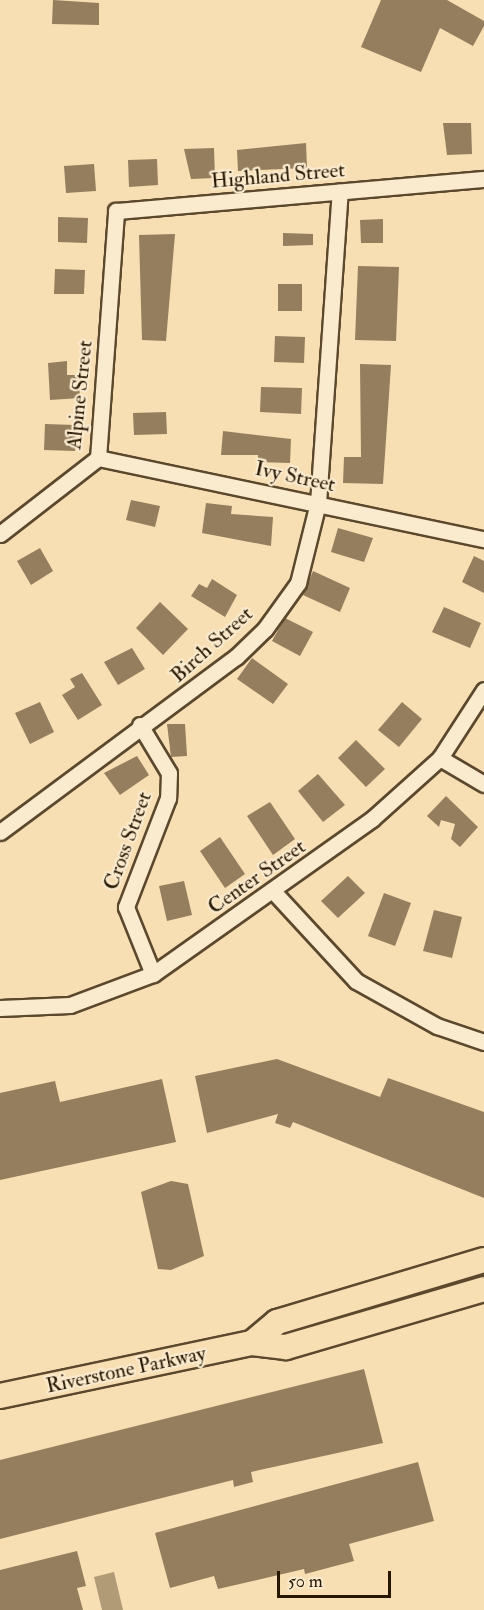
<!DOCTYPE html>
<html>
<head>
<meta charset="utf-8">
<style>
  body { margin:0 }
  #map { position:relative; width:484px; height:1610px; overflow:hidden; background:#f8deb3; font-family:"IM FELL Double Pica",serif }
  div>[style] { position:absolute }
  .water>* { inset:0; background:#b19a76 }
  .building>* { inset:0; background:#947e5d }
  .roads { filter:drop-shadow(2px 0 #5b482d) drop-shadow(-2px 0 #5b482d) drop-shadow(0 2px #5b482d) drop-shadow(0 -2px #5b482d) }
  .street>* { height:15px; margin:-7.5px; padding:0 7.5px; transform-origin:7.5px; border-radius:7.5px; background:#faeace }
  .primary>* { height:24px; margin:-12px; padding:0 12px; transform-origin:12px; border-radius:12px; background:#f8deb3 }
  span { translate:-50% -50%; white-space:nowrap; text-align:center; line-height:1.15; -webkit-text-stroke:4.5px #faeace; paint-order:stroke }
  .street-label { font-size:21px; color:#271600 }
  .scale { position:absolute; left:277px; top:1571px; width:114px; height:27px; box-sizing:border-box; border:3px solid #271600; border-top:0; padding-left:8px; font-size:18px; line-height:21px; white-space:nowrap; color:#271600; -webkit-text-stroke:4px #faeace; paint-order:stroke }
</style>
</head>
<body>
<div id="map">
  <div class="water">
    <div style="clip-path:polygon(114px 1572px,123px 1610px,102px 1610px,94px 1577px)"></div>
  </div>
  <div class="building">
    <div style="clip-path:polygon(53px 0,99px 3px,99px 25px,52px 24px)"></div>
    <div style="clip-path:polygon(381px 0,447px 0,484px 21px,484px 26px,473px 46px,440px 28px,421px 72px,361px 47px)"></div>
    <div style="clip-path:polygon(443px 123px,471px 123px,472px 154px,447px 155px)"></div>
    <div style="clip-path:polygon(306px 143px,307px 168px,238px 171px,237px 150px)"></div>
    <div style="clip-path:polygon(214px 148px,215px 178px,191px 179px,184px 149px)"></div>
    <div style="clip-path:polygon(157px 159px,158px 185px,129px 187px,128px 160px)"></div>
    <div style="clip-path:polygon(94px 164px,96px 191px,66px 193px,64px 166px)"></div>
    <div style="clip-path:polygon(58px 217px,88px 218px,87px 243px,58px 242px)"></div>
    <div style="clip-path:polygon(383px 219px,383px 243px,361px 243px,360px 220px)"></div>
    <div style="clip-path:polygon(283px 233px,313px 234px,313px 245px,283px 246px)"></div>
    <div style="clip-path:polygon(175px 234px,166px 341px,142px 340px,139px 235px)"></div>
    <div style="clip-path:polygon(358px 266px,399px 267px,396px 341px,355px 340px)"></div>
    <div style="clip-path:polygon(55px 269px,85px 270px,84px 294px,54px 294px)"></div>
    <div style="clip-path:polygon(278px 284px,302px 284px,302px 311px,278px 311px)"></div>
    <div style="clip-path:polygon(275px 336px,305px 337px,304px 363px,274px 362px)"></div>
    <div style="clip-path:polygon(67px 361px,67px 375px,79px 375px,80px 398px,50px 400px,48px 363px)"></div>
    <div style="clip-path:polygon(360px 364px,391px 365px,383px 484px,343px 483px,344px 457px,361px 457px)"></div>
    <div style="clip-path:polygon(261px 387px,302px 388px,301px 414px,260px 412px)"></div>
    <div style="clip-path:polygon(166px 412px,167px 434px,134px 435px,133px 413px)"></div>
    <div style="clip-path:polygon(45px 424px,76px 425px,75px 451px,44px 450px)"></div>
    <div style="clip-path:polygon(223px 431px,291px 439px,290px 463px,258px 462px,258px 455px,221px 455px)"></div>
    <div style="clip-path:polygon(131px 500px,160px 506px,155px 527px,126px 520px)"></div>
    <div style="clip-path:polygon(206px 503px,232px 506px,231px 514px,273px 517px,271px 546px,202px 533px)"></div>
    <div style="clip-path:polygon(338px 528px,373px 538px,364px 562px,331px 552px)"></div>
    <div style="clip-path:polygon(40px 548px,53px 571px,31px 585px,17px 561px)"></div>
    <div style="clip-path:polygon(474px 556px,484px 561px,484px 593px,462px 582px)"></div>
    <div style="clip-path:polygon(313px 571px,350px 588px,340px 612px,303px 595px)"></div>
    <div style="clip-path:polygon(212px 579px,237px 595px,225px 617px,191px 596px,199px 584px,207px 588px)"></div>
    <div style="clip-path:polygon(160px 602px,188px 629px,163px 655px,136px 628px)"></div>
    <div style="clip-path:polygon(444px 607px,481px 623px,470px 648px,432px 632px)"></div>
    <div style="clip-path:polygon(285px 618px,313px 632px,300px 656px,272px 641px)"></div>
    <div style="clip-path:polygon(132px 648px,145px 669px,118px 685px,104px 662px)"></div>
    <div style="clip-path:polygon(252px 658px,288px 684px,273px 704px,237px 679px)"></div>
    <div style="clip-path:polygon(82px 673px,102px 705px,78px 720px,62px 695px,75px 687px,70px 679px)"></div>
    <div style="clip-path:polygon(40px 702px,54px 732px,30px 744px,15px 713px)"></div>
    <div style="clip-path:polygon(402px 702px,422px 719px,399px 747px,378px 730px)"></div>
    <div style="clip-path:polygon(167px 724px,185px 724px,187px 756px,171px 757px)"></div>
    <div style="clip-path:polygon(356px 740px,385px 769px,366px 787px,338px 758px)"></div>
    <div style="clip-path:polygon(137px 756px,149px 775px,120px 795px,104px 773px)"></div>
    <div style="clip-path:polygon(318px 774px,345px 805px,323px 822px,298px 791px)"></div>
    <div style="clip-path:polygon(446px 796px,478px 827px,460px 847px,451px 839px,455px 824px,441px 820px,439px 827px,427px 816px)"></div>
    <div style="clip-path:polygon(270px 802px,295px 839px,273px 855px,247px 816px)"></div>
    <div style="clip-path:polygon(220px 837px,245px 874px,225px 888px,200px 851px)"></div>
    <div style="clip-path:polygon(348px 876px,365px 893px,338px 918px,321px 901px)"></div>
    <div style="clip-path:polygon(184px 881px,192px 915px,167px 921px,159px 886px)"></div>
    <div style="clip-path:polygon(384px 893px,411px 903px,395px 946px,368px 936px)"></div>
    <div style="clip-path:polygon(434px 910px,462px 917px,452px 958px,423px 951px)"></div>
    <div style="clip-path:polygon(277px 1059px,380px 1097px,388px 1078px,484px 1112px,484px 1198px,293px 1122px,290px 1128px,275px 1123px,278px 1114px,207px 1133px,195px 1076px)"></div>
    <div style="clip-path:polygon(162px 1079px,176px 1142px,0 1180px,0 1093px,55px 1081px,60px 1102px)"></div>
    <div style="clip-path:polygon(171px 1181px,188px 1184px,204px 1256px,171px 1270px,158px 1269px,141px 1192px)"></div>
    <div style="clip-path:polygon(364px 1369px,383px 1443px,251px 1472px,253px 1482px,234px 1487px,233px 1480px,0 1539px,0 1460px)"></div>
    <div style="clip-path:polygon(418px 1462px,434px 1521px,349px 1544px,354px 1561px,305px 1574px,304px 1569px,218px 1589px,214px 1576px,170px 1588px,155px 1533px)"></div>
    <div style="clip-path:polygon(77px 1551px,86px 1586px,77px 1588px,83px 1610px,0 1610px,0 1570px)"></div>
  </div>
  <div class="roads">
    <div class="street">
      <div style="left:98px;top:458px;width:394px;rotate:11.9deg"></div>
      <div style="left:0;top:534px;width:124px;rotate:-37.8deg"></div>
      <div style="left:98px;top:458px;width:248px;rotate:-85.8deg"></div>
      <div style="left:116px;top:211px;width:369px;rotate:-5deg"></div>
      <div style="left:140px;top:725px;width:56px;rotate:58.9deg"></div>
      <div style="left:169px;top:773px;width:25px;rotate:92deg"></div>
      <div style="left:168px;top:798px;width:117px;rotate:111.1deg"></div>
      <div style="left:126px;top:907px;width:72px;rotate:68.1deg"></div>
      <div style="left:440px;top:758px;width:51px;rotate:30.6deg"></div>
      <div style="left:0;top:832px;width:294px;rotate:-36.6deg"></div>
      <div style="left:236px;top:657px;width:40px;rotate:-44deg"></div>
      <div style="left:265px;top:629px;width:57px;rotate:-54.3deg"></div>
      <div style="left:298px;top:583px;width:82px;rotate:-76deg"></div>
      <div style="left:318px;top:503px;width:312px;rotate:-86deg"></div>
      <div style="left:273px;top:891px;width:122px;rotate:47.3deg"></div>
      <div style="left:356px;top:981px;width:93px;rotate:29.1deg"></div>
      <div style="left:437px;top:1026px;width:50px;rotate:18.8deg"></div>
      <div style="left:0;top:1008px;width:70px;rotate:-2.5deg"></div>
      <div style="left:70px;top:1005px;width:89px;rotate:-20.5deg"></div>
      <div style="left:153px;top:974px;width:268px;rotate:-35.3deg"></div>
      <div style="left:372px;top:819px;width:91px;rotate:-41.9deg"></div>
      <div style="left:440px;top:758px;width:81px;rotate:-57.1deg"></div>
    </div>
    <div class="primary">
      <div style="left:252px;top:1343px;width:33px;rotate:-40deg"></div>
      <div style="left:277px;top:1322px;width:216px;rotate:-16.7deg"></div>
      <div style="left:0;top:1396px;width:258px;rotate:-11.9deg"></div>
      <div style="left:252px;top:1343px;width:34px;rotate:7deg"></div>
      <div style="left:286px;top:1347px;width:206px;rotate:-16.3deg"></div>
    </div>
  </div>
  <div class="street-label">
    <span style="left:278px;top:176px;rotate:-5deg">Highland Street</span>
    <span style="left:80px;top:395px;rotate:-84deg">Alpine Street</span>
    <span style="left:295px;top:477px;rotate:12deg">Ivy Street</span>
    <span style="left:212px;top:645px;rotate:-42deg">Birch Street</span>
    <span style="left:128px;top:841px;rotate:-70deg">Cross Street</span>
    <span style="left:257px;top:877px;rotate:-35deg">Center Street</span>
    <span style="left:126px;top:1370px;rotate:-12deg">Riverstone Parkway</span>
  </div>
  <div class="scale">50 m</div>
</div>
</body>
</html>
